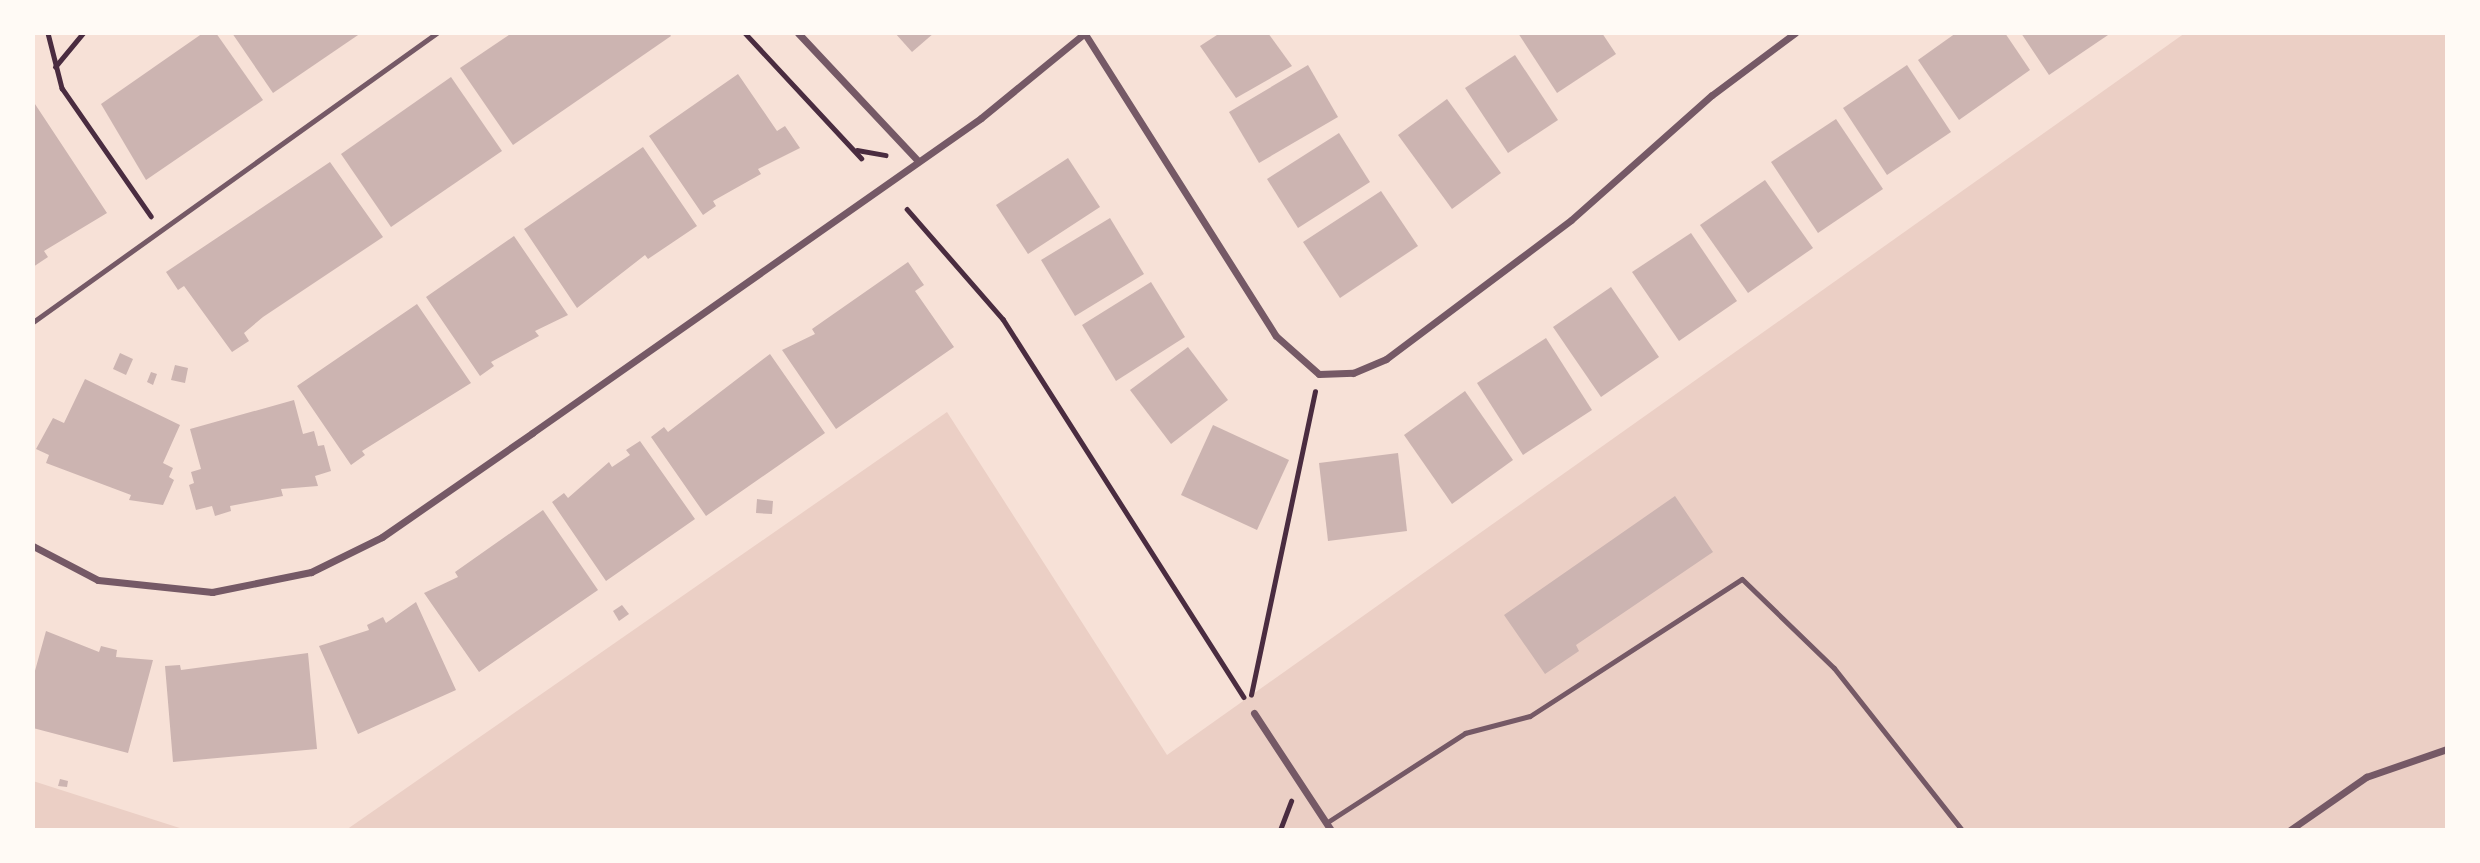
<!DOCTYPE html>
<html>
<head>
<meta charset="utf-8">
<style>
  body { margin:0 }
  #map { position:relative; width:2480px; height:863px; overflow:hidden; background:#f7e1d7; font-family:"Noto Sans",sans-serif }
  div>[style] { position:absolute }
  .green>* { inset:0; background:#ebcfc5 }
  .building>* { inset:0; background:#ccb4b1 }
  .path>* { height:4.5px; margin:-2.25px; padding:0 2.25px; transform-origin:2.25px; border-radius:2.25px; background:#4a2c40 }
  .service>* { height:5px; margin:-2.5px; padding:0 2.5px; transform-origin:2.5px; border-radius:2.5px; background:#755966 }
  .minor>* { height:7px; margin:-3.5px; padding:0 3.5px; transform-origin:3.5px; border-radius:3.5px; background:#755966 }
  span { translate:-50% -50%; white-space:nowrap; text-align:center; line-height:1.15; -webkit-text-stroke:7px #fffaf5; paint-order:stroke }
  .frame { position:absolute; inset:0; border:35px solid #fffaf5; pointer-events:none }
</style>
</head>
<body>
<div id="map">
  <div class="green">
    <div style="clip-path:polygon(2185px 33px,2447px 33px,2447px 830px,346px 830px,947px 412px,1167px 755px)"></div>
    <div style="clip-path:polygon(33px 781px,186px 830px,33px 830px)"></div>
  </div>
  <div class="building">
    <div style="clip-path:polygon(203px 33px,216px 33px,263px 100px,146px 180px,101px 104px)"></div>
    <div style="clip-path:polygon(232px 33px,361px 33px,273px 93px)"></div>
    <div style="clip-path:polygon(512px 33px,669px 33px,671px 36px,513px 145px,460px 68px)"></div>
    <div style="clip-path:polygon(895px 33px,934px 33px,912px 52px)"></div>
    <div style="clip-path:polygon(1220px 33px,1268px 33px,1292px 66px,1236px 98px,1200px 46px)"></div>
    <div style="clip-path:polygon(1518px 33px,1602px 33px,1616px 54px,1557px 93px)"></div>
    <div style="clip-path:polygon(1956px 33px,2005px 33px,2030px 70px,1959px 120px,1918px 60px)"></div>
    <div style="clip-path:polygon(2021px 33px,2111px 33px,2049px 75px)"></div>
    <div style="clip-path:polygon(1515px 55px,1558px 120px,1508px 153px,1465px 88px)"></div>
    <div style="clip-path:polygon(1308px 65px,1338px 117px,1259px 163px,1229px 112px)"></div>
    <div style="clip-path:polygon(1907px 65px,1951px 132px,1887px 175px,1843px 108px)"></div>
    <div style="clip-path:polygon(738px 74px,777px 131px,785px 126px,800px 148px,758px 169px,761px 174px,713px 201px,716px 206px,703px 215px,649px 136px)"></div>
    <div style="clip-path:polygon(451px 77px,502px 151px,391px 227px,341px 154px)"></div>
    <div style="clip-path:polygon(1447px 99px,1501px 173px,1452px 209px,1398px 135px)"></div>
    <div style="clip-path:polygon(33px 101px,107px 213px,44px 251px,48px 257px,33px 267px)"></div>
    <div style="clip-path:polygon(1836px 119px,1883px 189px,1818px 233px,1771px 162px)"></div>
    <div style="clip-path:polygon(1339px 133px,1370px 182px,1298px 228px,1267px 179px)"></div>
    <div style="clip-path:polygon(643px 147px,697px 226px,648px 259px,645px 255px,577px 308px,524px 229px)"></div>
    <div style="clip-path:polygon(1068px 158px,1100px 207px,1028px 254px,996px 205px)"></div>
    <div style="clip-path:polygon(330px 162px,383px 237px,263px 317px,244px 333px,249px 341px,232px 352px,184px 286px,178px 290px,166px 272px)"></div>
    <div style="clip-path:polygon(1765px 180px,1813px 248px,1748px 293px,1700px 225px)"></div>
    <div style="clip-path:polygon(1381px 191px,1418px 246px,1340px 298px,1303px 242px)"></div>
    <div style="clip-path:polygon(1110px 218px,1144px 274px,1075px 316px,1041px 260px)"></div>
    <div style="clip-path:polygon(1691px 233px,1737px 301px,1679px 341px,1632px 272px)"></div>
    <div style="clip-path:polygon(514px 236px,568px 315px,535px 331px,539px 336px,491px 362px,494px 366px,480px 376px,426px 297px)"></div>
    <div style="clip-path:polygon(908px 262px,924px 285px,915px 291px,954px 347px,836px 429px,782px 350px,815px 334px,812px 329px)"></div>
    <div style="clip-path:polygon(1151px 282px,1185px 337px,1116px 381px,1082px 325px)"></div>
    <div style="clip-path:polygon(1611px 287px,1659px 357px,1601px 397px,1553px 327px)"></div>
    <div style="clip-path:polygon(417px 304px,471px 383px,362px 451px,365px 455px,351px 465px,297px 386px)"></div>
    <div style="clip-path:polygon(1546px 338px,1592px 410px,1523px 455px,1477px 383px)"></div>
    <div style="clip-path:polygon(1188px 347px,1228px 400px,1171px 444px,1130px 390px)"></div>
    <div style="clip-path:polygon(120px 353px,133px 359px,126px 375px,113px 369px)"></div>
    <div style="clip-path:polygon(770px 354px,825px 433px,706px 516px,651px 437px,664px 427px,668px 432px)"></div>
    <div style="clip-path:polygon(175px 365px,188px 368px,185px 383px,171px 380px)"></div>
    <div style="clip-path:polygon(151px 372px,157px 374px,153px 385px,147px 382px)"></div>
    <div style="clip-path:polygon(85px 379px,180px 425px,163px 463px,173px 468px,169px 477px,174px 480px,163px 505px,129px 500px,131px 495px,46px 463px,49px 455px,36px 449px,53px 418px,64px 423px)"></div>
    <div style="clip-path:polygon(1465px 391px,1513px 460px,1452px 504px,1404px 435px)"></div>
    <div style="clip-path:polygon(294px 400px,303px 434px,314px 431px,318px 446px,324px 445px,331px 471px,315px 476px,318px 486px,281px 489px,283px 496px,230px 506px,231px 511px,215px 516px,212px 506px,196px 510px,189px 485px,194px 483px,191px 472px,201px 469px,190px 429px)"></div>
    <div style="clip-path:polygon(1213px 425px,1289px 460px,1257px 530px,1181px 495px)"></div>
    <div style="clip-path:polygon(640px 441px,695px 519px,606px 581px,552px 502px,564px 493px,568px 498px,609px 462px,612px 467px,630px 455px,626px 450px)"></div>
    <div style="clip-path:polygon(1398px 453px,1407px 531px,1328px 541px,1319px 463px)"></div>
    <div style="clip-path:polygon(1675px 496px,1713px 552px,1576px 645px,1579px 651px,1545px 674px,1504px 615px)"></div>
    <div style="clip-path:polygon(757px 499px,773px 501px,772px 514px,756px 513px)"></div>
    <div style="clip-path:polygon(543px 510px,598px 590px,479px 672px,424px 593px,458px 577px,455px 572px)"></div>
    <div style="clip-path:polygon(416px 602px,456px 690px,358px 734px,319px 646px,369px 630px,367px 625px,383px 617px,386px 623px)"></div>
    <div style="clip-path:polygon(622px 605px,629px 614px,619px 621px,613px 611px)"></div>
    <div style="clip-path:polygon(46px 631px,99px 652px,101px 646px,117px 650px,116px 657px,153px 660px,128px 753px,33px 728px,33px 678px)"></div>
    <div style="clip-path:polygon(308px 653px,317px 749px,173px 762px,165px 666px,180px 665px,181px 670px)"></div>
    <div style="clip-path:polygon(60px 779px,68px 781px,67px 787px,58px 786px)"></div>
  </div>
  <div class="path">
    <div style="left:48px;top:33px;width:57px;rotate:75.7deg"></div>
    <div style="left:62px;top:88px;width:156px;rotate:55.2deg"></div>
    <div style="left:745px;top:33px;width:171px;rotate:47.1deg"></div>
    <div style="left:55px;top:67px;width:44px;rotate:-50.5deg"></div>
    <div style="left:857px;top:150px;width:29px;rotate:10deg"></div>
    <div style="left:907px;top:209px;width:146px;rotate:48.9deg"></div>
    <div style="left:1003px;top:319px;width:448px;rotate:57.5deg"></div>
    <div style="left:1251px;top:695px;width:310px;rotate:-78.1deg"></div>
    <div style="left:1280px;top:830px;width:31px;rotate:-69deg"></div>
  </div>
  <div class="service">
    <div style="left:33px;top:322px;width:496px;rotate:-35.6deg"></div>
    <div style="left:1326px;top:823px;width:166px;rotate:-32.9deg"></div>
    <div style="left:1465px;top:733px;width:67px;rotate:-14.7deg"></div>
    <div style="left:1530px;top:716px;width:252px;rotate:-32.9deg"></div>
    <div style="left:1742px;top:579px;width:128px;rotate:44.1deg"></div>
    <div style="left:1834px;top:668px;width:206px;rotate:51.7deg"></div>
  </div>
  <div class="minor">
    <div style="left:798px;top:33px;width:175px;rotate:46.8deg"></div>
    <div style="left:1085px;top:34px;width:357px;rotate:57.7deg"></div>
    <div style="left:1276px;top:336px;width:57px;rotate:41.5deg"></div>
    <div style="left:1319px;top:374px;width:34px;rotate:-2deg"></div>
    <div style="left:1353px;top:373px;width:36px;rotate:-23deg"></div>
    <div style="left:1386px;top:359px;width:231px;rotate:-36.9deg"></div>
    <div style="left:1571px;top:220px;width:188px;rotate:-41.6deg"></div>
    <div style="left:1712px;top:95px;width:104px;rotate:-36.8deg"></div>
    <div style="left:33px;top:546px;width:73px;rotate:27.6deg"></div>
    <div style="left:98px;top:580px;width:115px;rotate:6deg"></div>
    <div style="left:212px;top:592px;width:101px;rotate:-11.4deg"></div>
    <div style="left:311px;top:572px;width:79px;rotate:-26.2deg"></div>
    <div style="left:382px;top:537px;width:183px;rotate:-34.7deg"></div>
    <div style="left:532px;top:433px;width:548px;rotate:-35.05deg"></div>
    <div style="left:981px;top:118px;width:134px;rotate:-39.3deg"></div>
    <div style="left:1254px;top:713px;width:140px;rotate:56.7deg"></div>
    <div style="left:2290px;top:830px;width:93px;rotate:-34.9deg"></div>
    <div style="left:2366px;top:777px;width:86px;rotate:-19.1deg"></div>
  </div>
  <div class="frame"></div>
</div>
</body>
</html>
